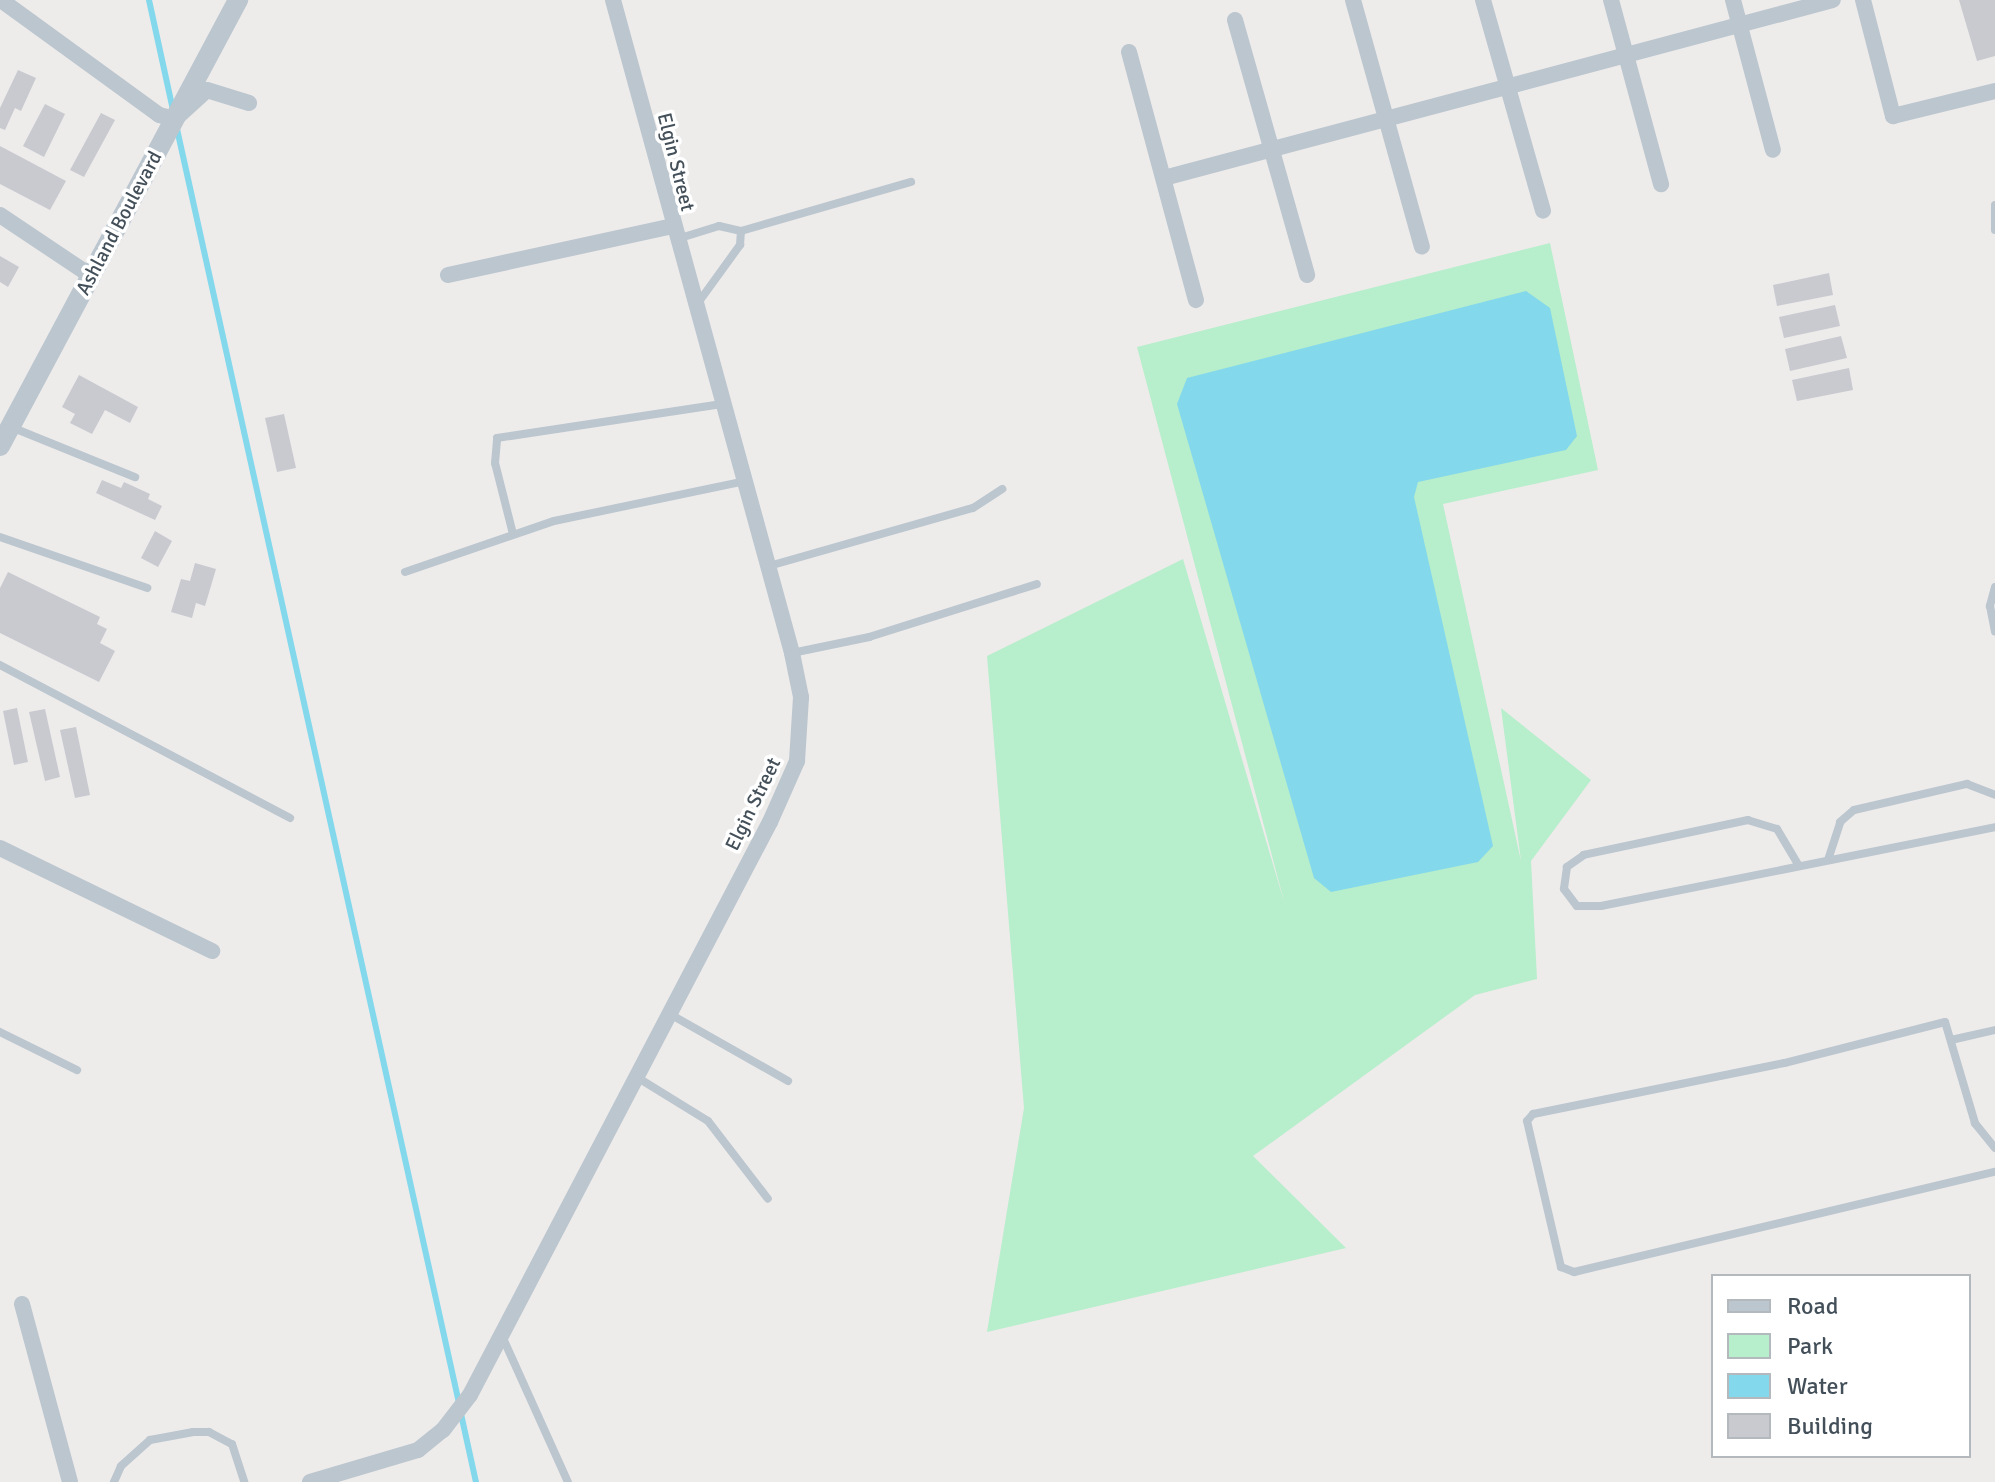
<!DOCTYPE html>
<html>
<head>
<meta charset="utf-8">
<style>
  body { margin:0 }
  #map { position:relative; width:1995px; height:1482px; overflow:hidden; background:#eeebeb; font-family:Signika,sans-serif }
  div>[style] { position:absolute }
  .green>* { inset:0; background:#b7eecb }
  .water>* { inset:0; background:#83d8ec }
  .stream>* { height:6px; margin:-3px; padding:0 3px; transform-origin:3px; border-radius:3px; background:#83d8ec }
  .building>* { inset:0; background:#c8cad0 }
  .service>* { height:8px; margin:-4px; padding:0 4px; transform-origin:4px; border-radius:4px; background:#bbc6ce }
  .minor>* { height:16px; margin:-8px; padding:0 8px; transform-origin:8px; border-radius:8px; background:#bbc6ce }
  .tertiary>* { height:20px; margin:-10px; padding:0 10px; transform-origin:10px; border-radius:10px; background:#bbc6ce }
  span { translate:-50% -50%; white-space:nowrap; text-align:center; line-height:1.15; -webkit-text-stroke:7px #fff; paint-order:stroke }
  .street-label { font-size:20px; color:#434f59 }
  .legend { position:absolute; left:1711px; top:1274px; width:260px; height:184px; box-sizing:border-box; background:#fff; border:2px solid #b4b9bd; margin:0; padding:10px 14px; list-style:none; font-size:24px; color:#434f59 }
  .legend li { display:flex; align-items:center; gap:16px; height:40px }
  .legend b { width:40px; border:2px solid #b4b9bd }
</style>
</head>
<body>
<div id="map">
  <div class="green">
    <div style="clip-path:polygon(1550px 243px,1598px 470px,1443px 504px,1521px 861px,1501px 708px,1591px 780px,1531px 861px,1537px 979px,1475px 995px,1253px 1156px,1346px 1248px,987px 1332px,1024px 1108px,987px 656px,1183px 559px,1285px 905px,1137px 347px)"></div>
  </div>
  <div class="water">
    <div style="clip-path:polygon(1526px 291px,1550px 308px,1577px 436px,1566px 450px,1418px 482px,1414px 497px,1493px 846px,1478px 862px,1331px 892px,1314px 878px,1177px 404px,1187px 378px)"></div>
  </div>
  <div class="stream">
    <div style="left:149px;top:0;width:113px;rotate:77.7deg"></div>
    <div style="left:177px;top:129px;width:1305px;rotate:77.52deg"></div>
    <div style="left:461px;top:1414px;width:70px;rotate:77.6deg"></div>
  </div>
  <div class="building">
    <div style="clip-path:polygon(1959px 0,1995px 0,1995px 56px,1977px 61px)"></div>
    <div style="clip-path:polygon(18px 70px,36px 78px,21px 111px,15px 108px,5px 130px,0 128px,0 108px)"></div>
    <div style="clip-path:polygon(45px 104px,65px 114px,44px 157px,23px 146px)"></div>
    <div style="clip-path:polygon(101px 113px,115px 120px,84px 177px,70px 170px)"></div>
    <div style="clip-path:polygon(0 146px,66px 181px,50px 210px,0 184px)"></div>
    <div style="clip-path:polygon(0 256px,19px 267px,8px 287px,0 282px)"></div>
    <div style="clip-path:polygon(1829px 273px,1833px 295px,1777px 306px,1773px 285px)"></div>
    <div style="clip-path:polygon(1835px 305px,1840px 326px,1784px 338px,1779px 317px)"></div>
    <div style="clip-path:polygon(1841px 336px,1847px 358px,1790px 371px,1785px 349px)"></div>
    <div style="clip-path:polygon(1849px 368px,1853px 390px,1797px 401px,1792px 380px)"></div>
    <div style="clip-path:polygon(79px 375px,138px 407px,130px 423px,105px 410px,92px 434px,70px 423px,75px 414px,62px 407px)"></div>
    <div style="clip-path:polygon(284px 414px,296px 468px,277px 472px,265px 418px)"></div>
    <div style="clip-path:polygon(102px 480px,121px 488px,124px 482px,150px 494px,148px 499px,162px 506px,155px 520px,96px 493px)"></div>
    <div style="clip-path:polygon(155px 531px,172px 541px,158px 567px,141px 558px)"></div>
    <div style="clip-path:polygon(195px 563px,216px 569px,205px 606px,196px 603px,192px 618px,171px 612px,181px 579px,190px 581px)"></div>
    <div style="clip-path:polygon(8px 572px,100px 617px,97px 624px,107px 629px,100px 643px,115px 651px,99px 682px,0 633px,0 588px)"></div>
    <div style="clip-path:polygon(17px 708px,28px 762px,14px 765px,3px 711px)"></div>
    <div style="clip-path:polygon(45px 709px,60px 777px,45px 781px,29px 712px)"></div>
    <div style="clip-path:polygon(76px 727px,90px 795px,75px 798px,60px 730px)"></div>
  </div>
  <div class="service">
    <div style="left:1995px;top:205px;width:25px;rotate:90deg"></div>
    <div style="left:677px;top:239px;width:44px;rotate:-17.2deg"></div>
    <div style="left:719px;top:226px;width:23px;rotate:13deg"></div>
    <div style="left:741px;top:231px;width:177px;rotate:-16.1deg"></div>
    <div style="left:698px;top:303px;width:72px;rotate:-54.1deg"></div>
    <div style="left:740px;top:245px;width:14px;rotate:-86deg"></div>
    <div style="left:11px;top:427px;width:134px;rotate:22deg"></div>
    <div style="left:513px;top:534px;width:73px;rotate:-104.2deg"></div>
    <div style="left:495px;top:463px;width:25px;rotate:-85deg"></div>
    <div style="left:497px;top:438px;width:229px;rotate:-8.6deg"></div>
    <div style="left:0;top:537px;width:156px;rotate:19.1deg"></div>
    <div style="left:769px;top:566px;width:212px;rotate:-15.9deg"></div>
    <div style="left:973px;top:508px;width:35px;rotate:-33deg"></div>
    <div style="left:405px;top:572px;width:157px;rotate:-18.9deg"></div>
    <div style="left:554px;top:521px;width:195px;rotate:-11.8deg"></div>
    <div style="left:1995px;top:587px;width:20px;rotate:105deg"></div>
    <div style="left:1990px;top:606px;width:26px;rotate:79deg"></div>
    <div style="left:792px;top:653px;width:79px;rotate:-11.7deg"></div>
    <div style="left:869px;top:637px;width:176px;rotate:-17.5deg"></div>
    <div style="left:0;top:665px;width:328px;rotate:27.8deg"></div>
    <div style="left:1828px;top:860px;width:40px;rotate:-72deg"></div>
    <div style="left:1840px;top:822px;width:18px;rotate:-41deg"></div>
    <div style="left:1854px;top:810px;width:116px;rotate:-13deg"></div>
    <div style="left:1967px;top:784px;width:30px;rotate:21deg"></div>
    <div style="left:1799px;top:866px;width:43px;rotate:-120.7deg"></div>
    <div style="left:1777px;top:829px;width:30px;rotate:-163deg"></div>
    <div style="left:1748px;top:820px;width:168px;rotate:168deg"></div>
    <div style="left:1584px;top:855px;width:21px;rotate:145deg"></div>
    <div style="left:1567px;top:867px;width:22px;rotate:98deg"></div>
    <div style="left:1564px;top:889px;width:21px;rotate:53deg"></div>
    <div style="left:1577px;top:906px;width:24px"></div>
    <div style="left:1601px;top:906px;width:402px;rotate:-11.3deg"></div>
    <div style="left:668px;top:1013px;width:138px;rotate:29.5deg"></div>
    <div style="left:0;top:1032px;width:86px;rotate:26.3deg"></div>
    <div style="left:1951px;top:1040px;width:45px;rotate:-12.8deg"></div>
    <div style="left:635px;top:1076px;width:86px;rotate:31.7deg"></div>
    <div style="left:708px;top:1121px;width:98px;rotate:52.4deg"></div>
    <div style="left:1995px;top:1148px;width:32px;rotate:-129deg"></div>
    <div style="left:1975px;top:1123px;width:105px;rotate:-106.5deg"></div>
    <div style="left:1945px;top:1022px;width:166px;rotate:165.7deg"></div>
    <div style="left:1784px;top:1063px;width:256px;rotate:168.5deg"></div>
    <div style="left:1533px;top:1114px;width:9px;rotate:131deg"></div>
    <div style="left:1527px;top:1121px;width:150px;rotate:76.9deg"></div>
    <div style="left:1561px;top:1267px;width:14px;rotate:21deg"></div>
    <div style="left:1574px;top:1272px;width:433px;rotate:-13.4deg"></div>
    <div style="left:502px;top:1336px;width:160px;rotate:65.7deg"></div>
    <div style="left:114px;top:1482px;width:17px;rotate:-66deg"></div>
    <div style="left:121px;top:1466px;width:39px;rotate:-42deg"></div>
    <div style="left:150px;top:1440px;width:44px;rotate:-10.5deg"></div>
    <div style="left:193px;top:1432px;width:16px"></div>
    <div style="left:209px;top:1432px;width:26px;rotate:28deg"></div>
    <div style="left:232px;top:1444px;width:40px;rotate:72deg"></div>
  </div>
  <div class="minor">
    <div style="left:1px;top:0;width:195px;rotate:36deg"></div>
    <div style="left:159px;top:115px;width:16px;rotate:14deg"></div>
    <div style="left:175px;top:119px;width:43px;rotate:-42.2deg"></div>
    <div style="left:207px;top:90px;width:44px;rotate:17.2deg"></div>
    <div style="left:1353px;top:0;width:256px;rotate:74.4deg"></div>
    <div style="left:1483px;top:0;width:219px;rotate:74.1deg"></div>
    <div style="left:1611px;top:0;width:191px;rotate:74.8deg"></div>
    <div style="left:1733px;top:0;width:155px;rotate:75.1deg"></div>
    <div style="left:1863px;top:0;width:120px;rotate:75.5deg"></div>
    <div style="left:1893px;top:116px;width:105px;rotate:-13.8deg"></div>
    <div style="left:1235px;top:20px;width:265px;rotate:74.2deg"></div>
    <div style="left:1129px;top:52px;width:257px;rotate:74.9deg"></div>
    <div style="left:1164px;top:178px;width:692px;rotate:-14.9deg"></div>
    <div style="left:0;top:215px;width:110px;rotate:33.8deg"></div>
    <div style="left:448px;top:275px;width:229px;rotate:-12.3deg"></div>
    <div style="left:0;top:848px;width:236px;rotate:25.9deg"></div>
    <div style="left:22px;top:1304px;width:184px;rotate:74.9deg"></div>
    <div style="left:310px;top:1482px;width:113px;rotate:-16.5deg"></div>
    <div style="left:418px;top:1450px;width:32px;rotate:-39deg"></div>
    <div style="left:443px;top:1430px;width:44px;rotate:-52.4deg"></div>
    <div style="left:470px;top:1395px;width:647px;rotate:-62.37deg"></div>
    <div style="left:770px;top:822px;width:67px;rotate:-66.1deg"></div>
    <div style="left:797px;top:761px;width:64px;rotate:-86.4deg"></div>
    <div style="left:801px;top:697px;width:45px;rotate:-101.6deg"></div>
    <div style="left:792px;top:653px;width:677px;rotate:-105.33deg"></div>
  </div>
  <div class="tertiary">
    <div style="left:0;top:446px;width:506px;rotate:-61.91deg"></div>
  </div>
  <div class="street-label">
    <span style="left:676px;top:162px;rotate:76deg">Elgin Street</span>
    <span style="left:119px;top:223px;rotate:-62deg">Ashland Boulevard</span>
    <span style="left:753px;top:804px;rotate:-64deg">Elgin Street</span>
  </div>
  <ul class="legend">
  <li><b style="height:10px;background:#bbc6ce"></b>Road</li>
  <li><b style="height:22px;background:#b7eecb"></b>Park</li>
  <li><b style="height:22px;background:#83d8ec"></b>Water</li>
  <li><b style="height:22px;background:#c8cad0"></b>Building</li>
  </ul>
</div>
</body>
</html>
